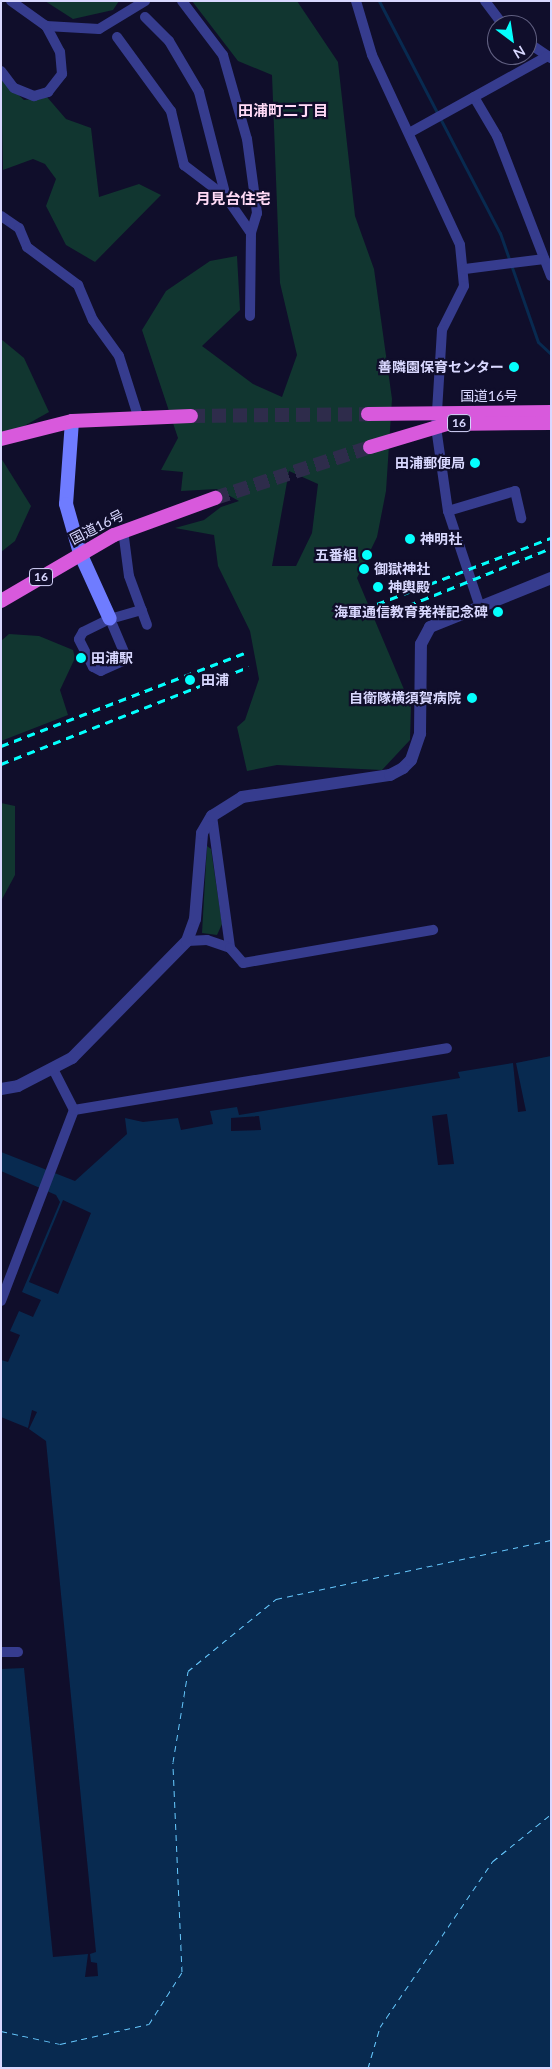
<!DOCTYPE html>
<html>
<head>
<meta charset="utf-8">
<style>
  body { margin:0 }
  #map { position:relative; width:552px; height:2069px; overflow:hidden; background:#100e2b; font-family:Lato,"Noto Sans JP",sans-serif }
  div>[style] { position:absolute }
  .green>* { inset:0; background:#113630 }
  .water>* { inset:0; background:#082a50 }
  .stream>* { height:3px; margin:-1.5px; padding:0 1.5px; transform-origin:1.5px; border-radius:1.5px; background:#082a50 }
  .ferry>* { height:1px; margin-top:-0.5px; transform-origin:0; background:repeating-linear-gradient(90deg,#66c9ff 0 6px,transparent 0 11px) }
  .trunk-tunnel>* { height:14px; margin-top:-7px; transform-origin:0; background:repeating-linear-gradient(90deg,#2e2c4b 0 14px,transparent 0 21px) }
  .minor>* { height:10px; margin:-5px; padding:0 5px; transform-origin:5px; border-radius:5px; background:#363c8e }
  .tertiary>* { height:12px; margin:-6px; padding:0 6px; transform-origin:6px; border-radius:6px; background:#363c8e }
  .secondary>* { height:14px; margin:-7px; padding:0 7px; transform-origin:7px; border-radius:7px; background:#6f7cff }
  .trunk>* { height:14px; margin:-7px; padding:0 7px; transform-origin:7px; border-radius:7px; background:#d859dc }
  .rail>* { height:3px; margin-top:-1.5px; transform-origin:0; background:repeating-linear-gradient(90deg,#04fffd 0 8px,transparent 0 14px) }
  .dots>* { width:14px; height:14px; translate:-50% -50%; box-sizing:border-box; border:2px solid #100e2b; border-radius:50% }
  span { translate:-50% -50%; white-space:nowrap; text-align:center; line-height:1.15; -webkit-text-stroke:4.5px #100e2b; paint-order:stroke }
  .shield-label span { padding:1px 4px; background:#100e2b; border:1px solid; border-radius:4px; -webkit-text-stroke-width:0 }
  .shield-label { font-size:12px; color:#d9d8ff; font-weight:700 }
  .poi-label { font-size:14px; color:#d9d8ff; font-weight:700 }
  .right { translate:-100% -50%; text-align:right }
  .left { translate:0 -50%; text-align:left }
  .street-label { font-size:14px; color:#d9d8ff }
  .neighbourhood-label { font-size:15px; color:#ffdaf6; font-weight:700 }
  .frame { position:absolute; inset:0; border:2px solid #d9d8ff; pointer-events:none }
  .north { position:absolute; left:487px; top:15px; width:50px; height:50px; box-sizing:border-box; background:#100e2b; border:1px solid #605f80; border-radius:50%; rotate:149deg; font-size:14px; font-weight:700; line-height:20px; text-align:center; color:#d9d8ff }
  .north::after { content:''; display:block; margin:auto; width:18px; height:22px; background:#04fffd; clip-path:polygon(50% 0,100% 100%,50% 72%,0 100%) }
</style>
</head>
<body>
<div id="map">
  <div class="green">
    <div style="clip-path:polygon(45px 1px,119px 1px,113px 10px,73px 19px)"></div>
    <div style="clip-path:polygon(evenodd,192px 1px,297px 1px,338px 62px,355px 216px,374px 269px,392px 399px,386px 491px,377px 537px,357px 578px,411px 706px,410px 740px,382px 770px,277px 765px,247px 771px,237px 727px,245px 720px,259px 679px,250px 631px,218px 566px,214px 535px,175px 528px,204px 520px,221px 507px,239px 501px,217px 489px,181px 491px,183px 472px,161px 470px,178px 438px,142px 330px,166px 291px,210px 261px,237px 256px,240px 310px,202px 346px,253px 384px,282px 397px,297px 355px,280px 283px,272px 75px,238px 61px,192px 1px,289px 471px,318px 484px,312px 533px,296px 566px,272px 566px,289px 471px)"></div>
    <div style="clip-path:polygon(1px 79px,24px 100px,47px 97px,66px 119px,91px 128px,99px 197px,139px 184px,161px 195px,95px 262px,66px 245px,46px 206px,56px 179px,45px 164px,33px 159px,3px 170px)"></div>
    <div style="clip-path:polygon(1px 339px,24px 358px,49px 412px,1px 439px)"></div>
    <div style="clip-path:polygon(1px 458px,31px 506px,15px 541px,1px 552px)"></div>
    <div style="clip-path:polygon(9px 634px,39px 636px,73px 650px,75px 658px,60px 690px,68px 715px,1px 741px,1px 641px)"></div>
    <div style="clip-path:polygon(1px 803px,15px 806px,15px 875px,1px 901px)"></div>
    <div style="clip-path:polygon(207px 846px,211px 849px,222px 924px,217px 935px,202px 933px)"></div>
  </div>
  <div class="water">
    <div style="clip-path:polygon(evenodd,551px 1056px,551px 2068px,1px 2068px,1px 1669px,24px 1668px,53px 1957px,88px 1954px,85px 1977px,98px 1976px,97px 1963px,91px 1962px,90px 1954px,96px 1952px,46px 1441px,29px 1429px,37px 1412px,32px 1410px,28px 1428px,1px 1417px,1px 1360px,8px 1362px,20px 1335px,10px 1331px,19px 1311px,33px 1317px,41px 1300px,22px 1292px,60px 1202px,56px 1195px,1px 1171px,1px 1152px,75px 1181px,127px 1134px,125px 1118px,143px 1122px,178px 1118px,181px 1130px,213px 1124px,210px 1111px,237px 1107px,239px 1115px,460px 1078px,458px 1072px,513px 1063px,518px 1112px,526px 1111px,516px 1063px,551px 1056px,447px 1114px,454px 1164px,438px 1165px,432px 1116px,447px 1114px,551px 1056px,259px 1116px,261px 1130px,231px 1131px,231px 1118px,259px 1116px,551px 1056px,63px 1200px,91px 1213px,58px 1294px,29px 1282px,63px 1200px)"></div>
  </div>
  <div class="stream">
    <div style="left:379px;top:1px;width:262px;rotate:62.5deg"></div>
    <div style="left:500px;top:233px;width:115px;rotate:70.8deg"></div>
    <div style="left:538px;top:342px;width:18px;rotate:43deg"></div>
  </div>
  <div class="ferry">
    <div style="left:1px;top:2031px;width:60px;rotate:12.4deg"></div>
    <div style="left:60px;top:2044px;width:91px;rotate:-12.7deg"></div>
    <div style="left:149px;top:2024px;width:62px;rotate:-57.6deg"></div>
    <div style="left:182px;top:1972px;width:210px;rotate:-92.5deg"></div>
    <div style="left:173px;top:1762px;width:92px;rotate:-80.6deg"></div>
    <div style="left:188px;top:1671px;width:114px;rotate:-39.3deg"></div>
    <div style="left:276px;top:1599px;width:281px;rotate:-12.1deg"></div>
    <div style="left:368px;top:2068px;width:43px;rotate:-73.7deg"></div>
    <div style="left:380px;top:2027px;width:201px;rotate:-55.8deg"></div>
    <div style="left:493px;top:1861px;width:75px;rotate:-39deg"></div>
  </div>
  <div class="trunk-tunnel">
    <div style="left:191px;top:416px;width:177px;rotate:-0.6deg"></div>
    <div style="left:215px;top:498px;width:163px;rotate:-18.2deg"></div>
  </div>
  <div class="minor">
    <div style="left:182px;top:1px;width:68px;rotate:52.8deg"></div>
    <div style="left:223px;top:55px;width:87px;rotate:74.1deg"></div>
    <div style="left:247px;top:139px;width:75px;rotate:82.3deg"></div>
    <div style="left:257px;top:213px;width:21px;rotate:107deg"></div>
    <div style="left:251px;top:233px;width:83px;rotate:90.7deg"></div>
    <div style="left:356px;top:1px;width:56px;rotate:73.5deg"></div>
    <div style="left:372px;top:55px;width:209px;rotate:65.1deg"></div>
    <div style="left:460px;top:245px;width:41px;rotate:84.4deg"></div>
    <div style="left:464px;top:286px;width:49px;rotate:116.6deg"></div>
    <div style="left:442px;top:330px;width:97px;rotate:93.5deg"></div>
    <div style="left:436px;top:427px;width:85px;rotate:81.9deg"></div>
    <div style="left:448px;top:511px;width:98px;rotate:71.6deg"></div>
    <div style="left:485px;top:1px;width:30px;rotate:53deg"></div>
    <div style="left:145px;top:17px;width:34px;rotate:45deg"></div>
    <div style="left:169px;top:41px;width:59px;rotate:59.5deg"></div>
    <div style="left:199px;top:92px;width:108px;rotate:75.6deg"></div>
    <div style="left:46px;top:26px;width:53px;rotate:3.2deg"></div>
    <div style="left:99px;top:29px;width:54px;rotate:-31.3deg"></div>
    <div style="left:117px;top:37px;width:92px;rotate:53.9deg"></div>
    <div style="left:171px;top:111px;width:56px;rotate:76.5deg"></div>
    <div style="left:184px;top:165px;width:53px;rotate:37.3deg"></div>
    <div style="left:226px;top:197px;width:44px;rotate:55.2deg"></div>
    <div style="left:527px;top:42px;width:29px;rotate:34deg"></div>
    <div style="left:1px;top:71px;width:21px;rotate:53deg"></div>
    <div style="left:14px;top:88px;width:22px;rotate:22deg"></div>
    <div style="left:34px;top:96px;width:15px;rotate:-16deg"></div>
    <div style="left:48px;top:92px;width:23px;rotate:-52deg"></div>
    <div style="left:62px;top:74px;width:22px;rotate:-95deg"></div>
    <div style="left:60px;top:52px;width:30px;rotate:-118deg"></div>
    <div style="left:46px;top:26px;width:43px;rotate:-144.5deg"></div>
    <div style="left:474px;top:97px;width:45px;rotate:59.5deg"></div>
    <div style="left:497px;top:136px;width:150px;rotate:68.9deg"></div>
    <div style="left:409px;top:133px;width:159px;rotate:-29deg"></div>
    <div style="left:1px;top:216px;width:22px;rotate:34deg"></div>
    <div style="left:19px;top:228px;width:21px;rotate:67deg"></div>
    <div style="left:27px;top:247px;width:64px;rotate:36.7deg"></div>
    <div style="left:78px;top:285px;width:38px;rotate:67deg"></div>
    <div style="left:93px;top:320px;width:44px;rotate:54.2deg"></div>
    <div style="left:119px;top:356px;width:63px;rotate:72.4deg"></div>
    <div style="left:465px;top:269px;width:80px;rotate:-7.2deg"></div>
    <div style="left:448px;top:511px;width:70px;rotate:-16.6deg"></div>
    <div style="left:515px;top:491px;width:28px;rotate:77deg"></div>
    <div style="left:123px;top:530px;width:46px;rotate:82.6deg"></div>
    <div style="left:129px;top:576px;width:52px;rotate:69.8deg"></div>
    <div style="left:110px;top:619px;width:38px;rotate:67deg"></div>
    <div style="left:125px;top:654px;width:7px;rotate:106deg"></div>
    <div style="left:123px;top:661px;width:24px;rotate:156deg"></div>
    <div style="left:101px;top:671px;width:9px;rotate:-153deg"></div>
    <div style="left:93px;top:667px;width:31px;rotate:-117deg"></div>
    <div style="left:79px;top:639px;width:8px;rotate:-60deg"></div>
    <div style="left:83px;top:632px;width:30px;rotate:-26deg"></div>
    <div style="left:110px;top:619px;width:33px;rotate:-16deg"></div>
    <div style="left:212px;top:816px;width:133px;rotate:82.2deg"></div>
    <div style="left:187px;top:941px;width:20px;rotate:-3deg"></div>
    <div style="left:207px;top:940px;width:24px;rotate:19deg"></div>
    <div style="left:230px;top:948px;width:20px;rotate:49deg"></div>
    <div style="left:243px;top:963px;width:193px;rotate:-9.9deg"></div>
    <div style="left:74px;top:1110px;width:378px;rotate:-9.4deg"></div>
    <div style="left:1px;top:1301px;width:204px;rotate:-69.1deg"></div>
    <div style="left:74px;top:1110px;width:46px;rotate:-117.1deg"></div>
    <div style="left:1px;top:1652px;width:17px"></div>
  </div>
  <div class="tertiary">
    <div style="left:1px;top:1089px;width:17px;rotate:-10deg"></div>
    <div style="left:18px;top:1086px;width:61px;rotate:-27.4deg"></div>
    <div style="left:72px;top:1058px;width:164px;rotate:-45.5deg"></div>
    <div style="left:187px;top:941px;width:23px;rotate:-70deg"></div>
    <div style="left:195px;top:919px;width:86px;rotate:-85.3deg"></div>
    <div style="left:202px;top:833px;width:20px;rotate:-60deg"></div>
    <div style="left:212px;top:816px;width:36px;rotate:-32deg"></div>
    <div style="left:242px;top:797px;width:150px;rotate:-8.5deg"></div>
    <div style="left:390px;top:775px;width:15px;rotate:-28deg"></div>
    <div style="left:403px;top:768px;width:11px;rotate:-45deg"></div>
    <div style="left:411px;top:760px;width:28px;rotate:-71deg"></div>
    <div style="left:420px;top:734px;width:90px;rotate:-89.4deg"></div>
    <div style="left:421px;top:644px;width:19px;rotate:-62deg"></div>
    <div style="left:430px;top:627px;width:131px;rotate:-22deg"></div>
  </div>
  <div class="secondary">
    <div style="left:72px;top:421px;width:83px;rotate:94.1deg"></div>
    <div style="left:66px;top:504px;width:51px;rotate:74.1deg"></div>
    <div style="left:80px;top:553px;width:72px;rotate:65.6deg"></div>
  </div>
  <div class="trunk">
    <div style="left:368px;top:414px;width:183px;rotate:-0.6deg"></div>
    <div style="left:1px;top:439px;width:73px;rotate:-14.2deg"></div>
    <div style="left:72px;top:421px;width:119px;rotate:-2.4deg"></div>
    <div style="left:370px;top:447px;width:80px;rotate:-16.6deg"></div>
    <div style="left:447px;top:424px;width:104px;rotate:-0.6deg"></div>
    <div style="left:1px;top:601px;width:131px;rotate:-30.3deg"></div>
    <div style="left:114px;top:535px;width:108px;rotate:-20.1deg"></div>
  </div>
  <div class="rail">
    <div style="left:377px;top:604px;width:186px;rotate:-20.8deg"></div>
    <div style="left:382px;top:616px;width:182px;rotate:-21.9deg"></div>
    <div style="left:1px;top:746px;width:260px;rotate:-20.9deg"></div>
    <div style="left:1px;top:764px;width:266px;rotate:-21.4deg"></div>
  </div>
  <div class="dots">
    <div style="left:514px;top:367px;background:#04fffd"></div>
    <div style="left:475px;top:463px;background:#04fffd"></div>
    <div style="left:410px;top:539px;background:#04fffd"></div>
    <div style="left:367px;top:555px;background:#04fffd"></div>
    <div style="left:364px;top:569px;background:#04fffd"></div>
    <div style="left:378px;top:587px;background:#04fffd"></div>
    <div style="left:498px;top:612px;background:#04fffd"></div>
    <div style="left:81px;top:658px;background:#04fffd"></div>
    <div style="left:190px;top:680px;background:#04fffd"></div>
    <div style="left:472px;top:698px;background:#04fffd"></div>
  </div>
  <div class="shield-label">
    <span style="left:459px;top:423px">16</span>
    <span style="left:41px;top:577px">16</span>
  </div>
  <div class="poi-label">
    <span class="right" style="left:504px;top:367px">善隣園保育センター</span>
    <span class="right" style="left:465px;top:463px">田浦郵便局</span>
    <span class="left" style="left:420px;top:539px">神明社</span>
    <span class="right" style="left:357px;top:555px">五番組</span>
    <span class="left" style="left:374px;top:569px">御獄神社</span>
    <span class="left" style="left:388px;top:587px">神輿殿</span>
    <span class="right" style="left:488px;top:612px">海軍通信教育発祥記念碑</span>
    <span class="left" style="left:91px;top:658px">田浦駅</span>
    <span class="left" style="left:201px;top:680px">田浦</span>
    <span class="right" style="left:461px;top:698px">自衛隊横須賀病院</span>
  </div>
  <div class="street-label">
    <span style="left:489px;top:396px">国道16号</span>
    <span style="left:97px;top:527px;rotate:-27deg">国道16号</span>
  </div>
  <div class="neighbourhood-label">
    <span style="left:283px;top:111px">田浦町二丁目</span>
    <span style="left:233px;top:199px">月見台住宅</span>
  </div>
  <div class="frame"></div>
  <div class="north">N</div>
</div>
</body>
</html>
